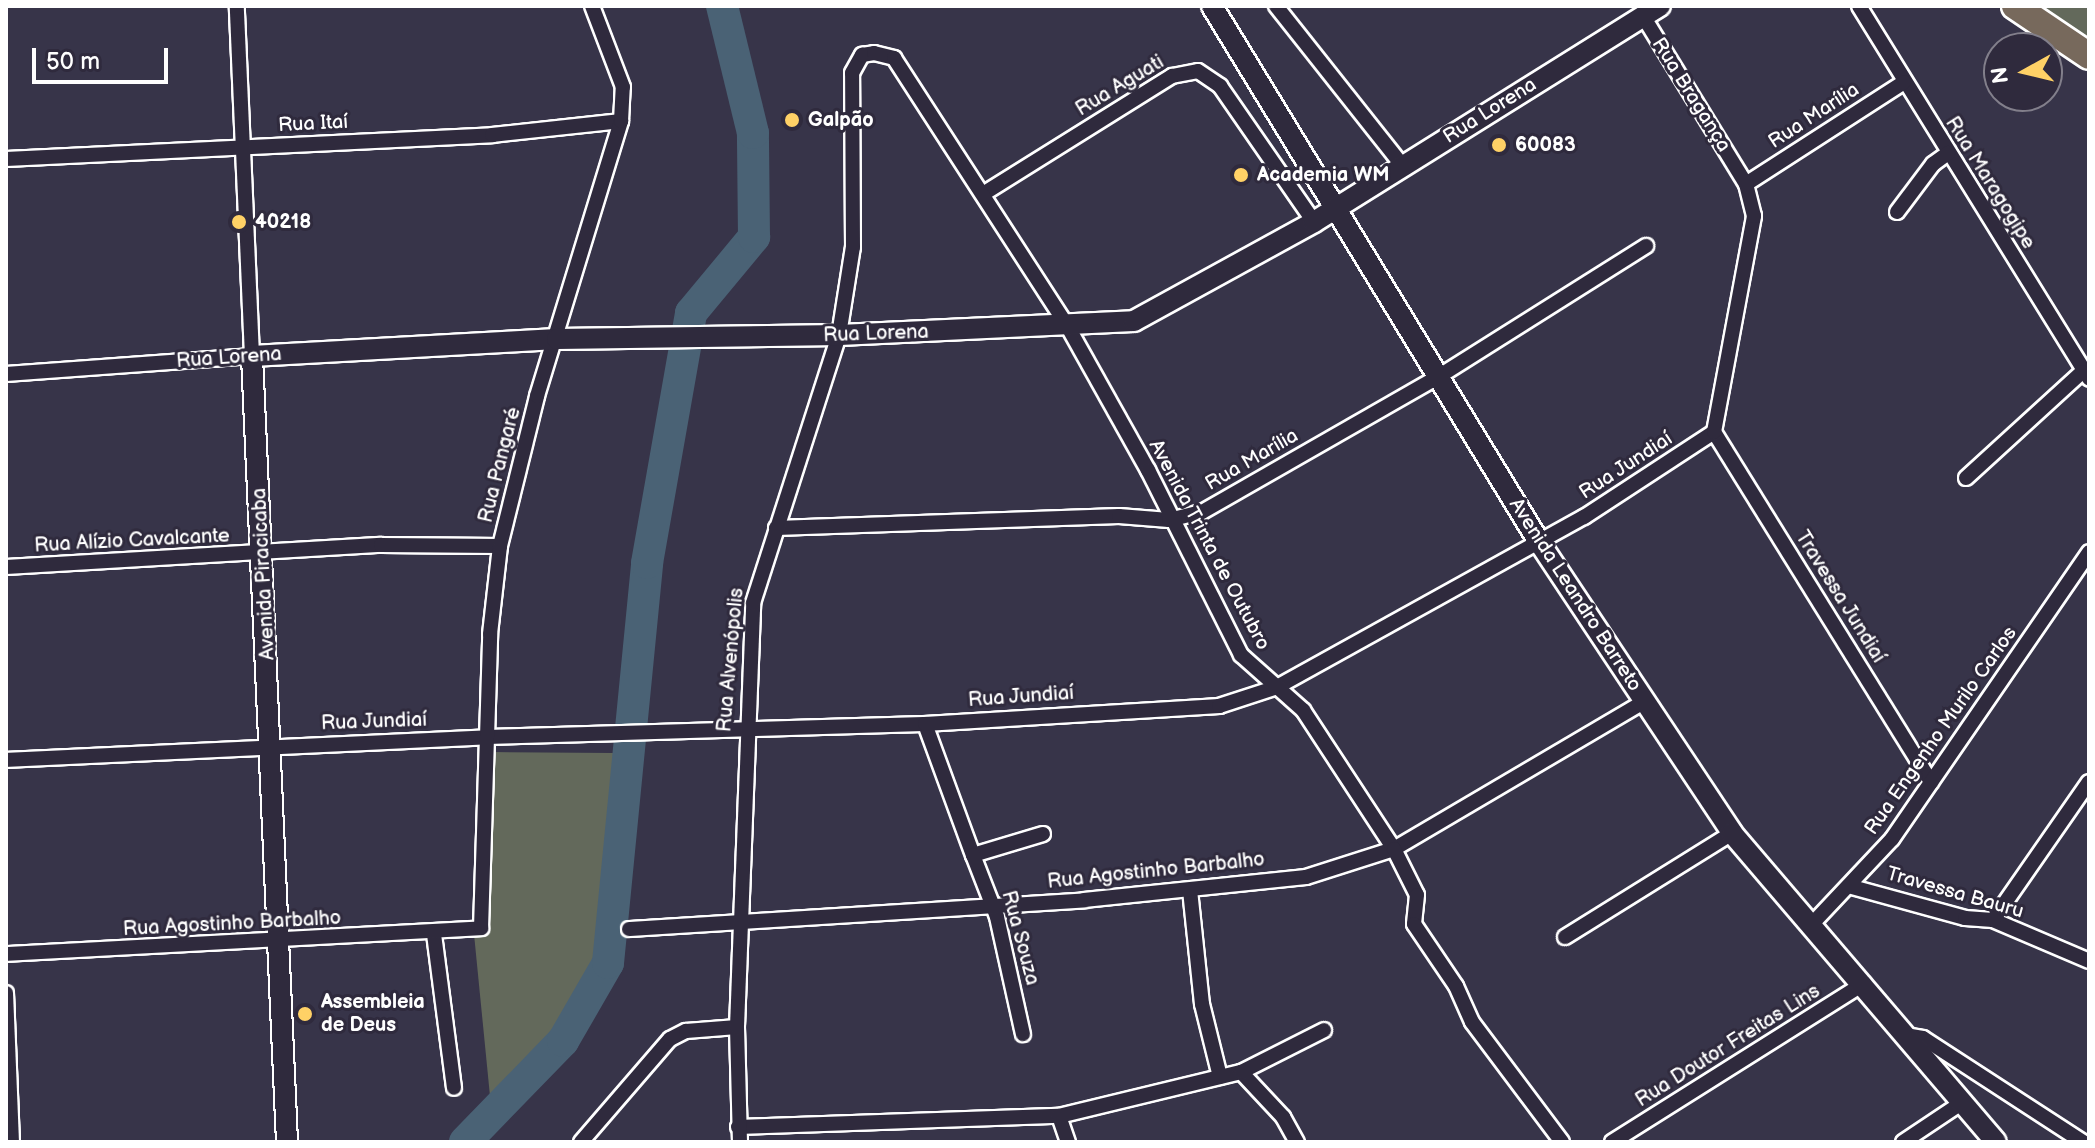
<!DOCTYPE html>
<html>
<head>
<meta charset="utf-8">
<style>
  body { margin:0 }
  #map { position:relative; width:2095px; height:1148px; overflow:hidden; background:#373449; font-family:"Balsamiq Sans",sans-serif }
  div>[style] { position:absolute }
  .green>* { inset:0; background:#63695b }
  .river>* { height:32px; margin:-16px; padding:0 16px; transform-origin:16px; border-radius:16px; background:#4a6275 }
  .roads { filter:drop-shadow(2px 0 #fff) drop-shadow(-2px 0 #fff) drop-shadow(0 2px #fff) drop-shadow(0 -2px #fff) }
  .street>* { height:14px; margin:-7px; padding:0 7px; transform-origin:7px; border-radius:7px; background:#2f2a3d }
  .secondary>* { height:20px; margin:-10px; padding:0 10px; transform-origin:10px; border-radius:10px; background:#2f2a3d }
  .highway>* { height:26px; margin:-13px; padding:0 13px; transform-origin:13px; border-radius:13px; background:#77695c }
  .dots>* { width:22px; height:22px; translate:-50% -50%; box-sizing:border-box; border:4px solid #2f2a3d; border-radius:50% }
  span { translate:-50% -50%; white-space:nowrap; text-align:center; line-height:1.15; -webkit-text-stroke:6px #2f2a3d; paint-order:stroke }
  .street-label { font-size:20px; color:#fff }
  .poi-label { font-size:20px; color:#fff; font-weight:700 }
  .left { translate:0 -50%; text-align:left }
  .frame { position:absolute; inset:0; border:8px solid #fff; pointer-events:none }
  .north { position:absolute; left:1983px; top:32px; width:80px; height:80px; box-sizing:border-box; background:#2f2a3d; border:2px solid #827f8b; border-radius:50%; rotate:262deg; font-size:22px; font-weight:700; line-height:32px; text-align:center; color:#fff }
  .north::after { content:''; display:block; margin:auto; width:28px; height:36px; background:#ffd166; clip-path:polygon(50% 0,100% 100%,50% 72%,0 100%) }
  .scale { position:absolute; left:32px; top:48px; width:136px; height:36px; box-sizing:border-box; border:4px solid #fff; border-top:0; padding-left:10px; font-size:24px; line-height:28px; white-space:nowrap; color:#fff; -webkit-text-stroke:6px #2f2a3d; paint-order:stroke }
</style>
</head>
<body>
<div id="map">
  <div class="green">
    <div style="clip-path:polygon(2028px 6px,2089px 6px,2089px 47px)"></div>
    <div style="clip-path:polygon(491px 752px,613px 753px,615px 932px,552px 1031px,490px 1096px,474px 934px)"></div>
  </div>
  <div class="river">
    <div style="left:465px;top:1142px;width:141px;rotate:-45.9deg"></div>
    <div style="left:563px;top:1041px;width:90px;rotate:-60deg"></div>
    <div style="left:608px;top:963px;width:402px;rotate:-84.4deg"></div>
    <div style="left:647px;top:563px;width:254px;rotate:-80deg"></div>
    <div style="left:691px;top:313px;width:99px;rotate:-50.3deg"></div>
    <div style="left:754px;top:237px;width:104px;rotate:-90.6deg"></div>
    <div style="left:753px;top:133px;width:131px;rotate:-103.7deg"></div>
  </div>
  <div class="roads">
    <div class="street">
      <div style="left:1276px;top:6px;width:204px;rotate:51.6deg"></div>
      <div style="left:1859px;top:6px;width:438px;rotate:58.3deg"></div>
      <div style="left:6px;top:159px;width:487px;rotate:-2.8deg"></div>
      <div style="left:492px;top:135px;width:130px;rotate:-6.2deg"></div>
      <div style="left:1746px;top:184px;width:188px;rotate:-32.8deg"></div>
      <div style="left:983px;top:194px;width:223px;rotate:-32deg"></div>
      <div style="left:1172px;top:76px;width:26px;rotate:-11deg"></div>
      <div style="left:1198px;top:71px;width:27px;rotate:34deg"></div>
      <div style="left:1220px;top:86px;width:165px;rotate:55.3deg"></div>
      <div style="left:1897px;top:212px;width:60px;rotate:-53.1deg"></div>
      <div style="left:1933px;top:164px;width:19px;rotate:-36deg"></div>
      <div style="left:6px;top:374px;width:247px;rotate:-4.2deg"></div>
      <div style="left:252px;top:356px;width:350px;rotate:-92.5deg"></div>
      <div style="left:1714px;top:432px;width:412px;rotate:58.2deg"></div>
      <div style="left:1966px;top:478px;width:157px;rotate:-42.4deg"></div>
      <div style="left:776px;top:528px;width:343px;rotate:-2deg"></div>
      <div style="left:1119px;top:516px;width:50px;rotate:4.6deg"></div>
      <div style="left:1169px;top:520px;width:34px;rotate:-14deg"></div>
      <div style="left:1202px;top:512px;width:272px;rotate:-29.8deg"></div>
      <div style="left:1438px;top:377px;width:246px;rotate:-32.2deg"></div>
      <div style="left:6px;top:567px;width:376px;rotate:-3.4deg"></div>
      <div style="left:381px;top:545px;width:119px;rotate:0.5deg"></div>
      <div style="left:925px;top:724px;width:140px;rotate:69.9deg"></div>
      <div style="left:973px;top:855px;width:73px;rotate:-16.7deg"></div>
      <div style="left:6px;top:760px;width:481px;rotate:-2.7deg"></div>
      <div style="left:486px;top:737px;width:439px;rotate:-1.7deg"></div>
      <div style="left:925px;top:724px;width:295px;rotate:-3.5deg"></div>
      <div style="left:1219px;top:706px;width:61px;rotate:-18.1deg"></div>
      <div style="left:1277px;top:687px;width:351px;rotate:-29deg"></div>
      <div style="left:1584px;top:517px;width:155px;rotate:-33.2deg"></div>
      <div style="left:1714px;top:432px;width:220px;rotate:-79.5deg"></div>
      <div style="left:1754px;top:216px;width:33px;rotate:-104deg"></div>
      <div style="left:1746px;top:184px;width:197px;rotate:-121.5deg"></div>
      <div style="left:973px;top:855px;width:66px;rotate:68.8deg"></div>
      <div style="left:997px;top:917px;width:120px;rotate:77.5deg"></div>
      <div style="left:1852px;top:887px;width:117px;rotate:15.3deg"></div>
      <div style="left:1965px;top:918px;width:28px;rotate:4deg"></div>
      <div style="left:1993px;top:920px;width:104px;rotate:23.1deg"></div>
      <div style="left:1190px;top:890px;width:115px;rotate:84deg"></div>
      <div style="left:1202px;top:1004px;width:75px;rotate:76.1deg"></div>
      <div style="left:1993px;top:920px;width:168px;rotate:-55.2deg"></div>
      <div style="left:1813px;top:923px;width:115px;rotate:-46.8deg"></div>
      <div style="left:1892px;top:839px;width:348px;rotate:-55.5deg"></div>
      <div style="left:629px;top:929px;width:456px;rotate:-3.6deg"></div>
      <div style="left:1084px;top:900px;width:223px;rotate:-5.9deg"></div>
      <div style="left:1306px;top:877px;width:92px;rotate:-17.7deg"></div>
      <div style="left:1394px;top:849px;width:290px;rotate:-30.5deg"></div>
      <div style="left:434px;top:934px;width:155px;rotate:82.6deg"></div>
      <div style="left:1565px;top:937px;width:197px;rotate:-31.9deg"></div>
      <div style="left:6px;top:954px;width:476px;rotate:-3.1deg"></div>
      <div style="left:481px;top:928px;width:294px;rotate:-88.2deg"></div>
      <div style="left:490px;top:634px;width:89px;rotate:-83.5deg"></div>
      <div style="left:500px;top:546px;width:154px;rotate:-76.1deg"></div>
      <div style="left:537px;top:396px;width:288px;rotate:-73deg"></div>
      <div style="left:621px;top:121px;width:34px;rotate:-87deg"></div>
      <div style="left:623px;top:87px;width:87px;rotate:-110.9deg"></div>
      <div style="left:6px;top:993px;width:149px;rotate:87.7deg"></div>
      <div style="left:1911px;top:1036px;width:12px;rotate:9deg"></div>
      <div style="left:1923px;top:1038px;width:191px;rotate:33deg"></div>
      <div style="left:1241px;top:1072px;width:62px;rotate:47deg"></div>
      <div style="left:1283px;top:1117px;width:29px;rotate:61deg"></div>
      <div style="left:1059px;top:1116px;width:28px;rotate:71deg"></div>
      <div style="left:738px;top:1127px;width:321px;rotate:-2deg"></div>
      <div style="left:1059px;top:1116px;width:187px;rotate:-13.6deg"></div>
      <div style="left:1241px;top:1072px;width:93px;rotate:-26.8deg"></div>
      <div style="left:581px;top:1142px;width:136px;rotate:-49.2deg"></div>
      <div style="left:670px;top:1039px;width:18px;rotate:-27deg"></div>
      <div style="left:686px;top:1031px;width:51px;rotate:-4.5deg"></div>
      <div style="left:740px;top:1142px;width:115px;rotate:-91.5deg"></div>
      <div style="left:737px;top:1027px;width:424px;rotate:-87.8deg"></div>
      <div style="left:753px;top:603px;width:281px;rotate:-72.2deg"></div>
      <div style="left:839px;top:335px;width:89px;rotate:-81deg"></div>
      <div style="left:853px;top:247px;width:174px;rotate:-90.3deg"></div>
      <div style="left:852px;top:73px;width:21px;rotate:-61deg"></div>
      <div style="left:862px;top:55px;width:12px;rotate:-9deg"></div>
      <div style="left:874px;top:53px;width:21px;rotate:14deg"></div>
      <div style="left:894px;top:58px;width:320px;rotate:57.1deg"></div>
      <div style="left:1068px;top:327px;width:164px;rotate:60.8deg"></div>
      <div style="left:1148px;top:470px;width:207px;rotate:63.3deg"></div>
      <div style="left:1241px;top:655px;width:83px;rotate:41.6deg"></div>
      <div style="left:1303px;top:710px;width:166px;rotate:56.8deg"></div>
      <div style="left:1394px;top:849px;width:51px;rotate:63.4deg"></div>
      <div style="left:1417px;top:895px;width:29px;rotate:96deg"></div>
      <div style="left:1414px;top:924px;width:75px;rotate:55.9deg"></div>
      <div style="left:1456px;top:986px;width:39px;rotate:66deg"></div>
      <div style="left:1472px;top:1022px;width:150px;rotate:53.1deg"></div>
      <div style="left:1612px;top:1142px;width:298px;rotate:-32.2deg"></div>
      <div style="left:1903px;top:1142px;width:72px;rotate:-33.7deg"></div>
    </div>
    <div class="secondary">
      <div style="left:1212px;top:6px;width:628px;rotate:58.61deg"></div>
      <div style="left:1539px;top:542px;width:349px;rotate:56.4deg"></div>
      <div style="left:1732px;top:833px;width:406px;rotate:49.5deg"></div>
      <div style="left:287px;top:1142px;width:787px;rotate:-92.55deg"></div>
      <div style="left:252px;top:356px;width:305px;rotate:-3.2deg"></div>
      <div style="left:557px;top:339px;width:282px;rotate:-0.8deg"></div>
      <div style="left:839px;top:335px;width:295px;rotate:-2.7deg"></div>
      <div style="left:1134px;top:321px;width:205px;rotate:-28.8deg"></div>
      <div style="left:1314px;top:222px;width:408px;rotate:-32deg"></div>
    </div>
    <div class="highway">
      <div style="left:2015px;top:6px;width:89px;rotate:34deg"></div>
    </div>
  </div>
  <div class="dots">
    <div style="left:792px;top:120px;background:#ffd166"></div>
    <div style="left:1499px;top:145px;background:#ffd166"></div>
    <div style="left:1241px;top:175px;background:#ffd166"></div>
    <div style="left:239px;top:222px;background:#ffd166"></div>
    <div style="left:305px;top:1014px;background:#ffd166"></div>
  </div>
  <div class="street-label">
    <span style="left:1120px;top:86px;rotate:-31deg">Rua Aguati</span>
    <span style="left:1691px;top:95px;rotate:58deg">Rua Bragança</span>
    <span style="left:1490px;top:111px;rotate:-32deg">Rua Lorena</span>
    <span style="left:1814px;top:116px;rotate:-33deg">Rua Marília</span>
    <span style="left:313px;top:124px;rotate:-3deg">Rua Itaí</span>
    <span style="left:1990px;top:183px;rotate:58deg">Rua Maragogipe</span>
    <span style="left:876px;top:334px;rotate:-2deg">Rua Lorena</span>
    <span style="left:229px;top:358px;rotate:-4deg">Rua Lorena</span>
    <span style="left:1252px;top:460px;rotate:-30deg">Rua Marília</span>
    <span style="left:500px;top:465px;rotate:-76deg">Rua Pangaré</span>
    <span style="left:1626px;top:466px;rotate:-33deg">Rua Jundiaí</span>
    <span style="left:132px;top:541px;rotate:-3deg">Rua Alízio Cavalcante</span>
    <span style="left:1209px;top:545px;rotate:62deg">Avenida Trinta de Outubro</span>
    <span style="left:264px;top:574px;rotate:-93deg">Avenida Piracicaba</span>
    <span style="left:1575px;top:595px;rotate:57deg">Avenida Leandro Barreto</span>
    <span style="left:1840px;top:597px;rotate:58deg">Travessa Jundiaí</span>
    <span style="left:731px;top:660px;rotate:-85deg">Rua Alvenópolis</span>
    <span style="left:1021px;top:697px;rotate:-4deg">Rua Jundiaí</span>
    <span style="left:374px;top:722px;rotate:-2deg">Rua Jundiaí</span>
    <span style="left:1941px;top:731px;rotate:-55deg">Rua Engenho Murilo Carlos</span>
    <span style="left:1156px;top:871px;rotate:-6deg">Rua Agostinho Barbalho</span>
    <span style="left:1955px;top:893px;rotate:16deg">Travessa Bauru</span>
    <span style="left:232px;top:924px;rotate:-3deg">Rua Agostinho Barbalho</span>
    <span style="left:1020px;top:938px;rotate:75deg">Rua Souza</span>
    <span style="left:1728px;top:1046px;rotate:-32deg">Rua Doutor Freitas Lins</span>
  </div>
  <div class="poi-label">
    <span class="left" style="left:808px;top:120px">Galpão</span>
    <span class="left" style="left:1515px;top:145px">60083</span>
    <span class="left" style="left:1257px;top:175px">Academia WM</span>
    <span class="left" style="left:255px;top:222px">40218</span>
    <span class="left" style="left:321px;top:1014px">Assembleia<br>de Deus</span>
  </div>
  <div class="frame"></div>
  <div class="north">N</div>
  <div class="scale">50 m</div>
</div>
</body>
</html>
